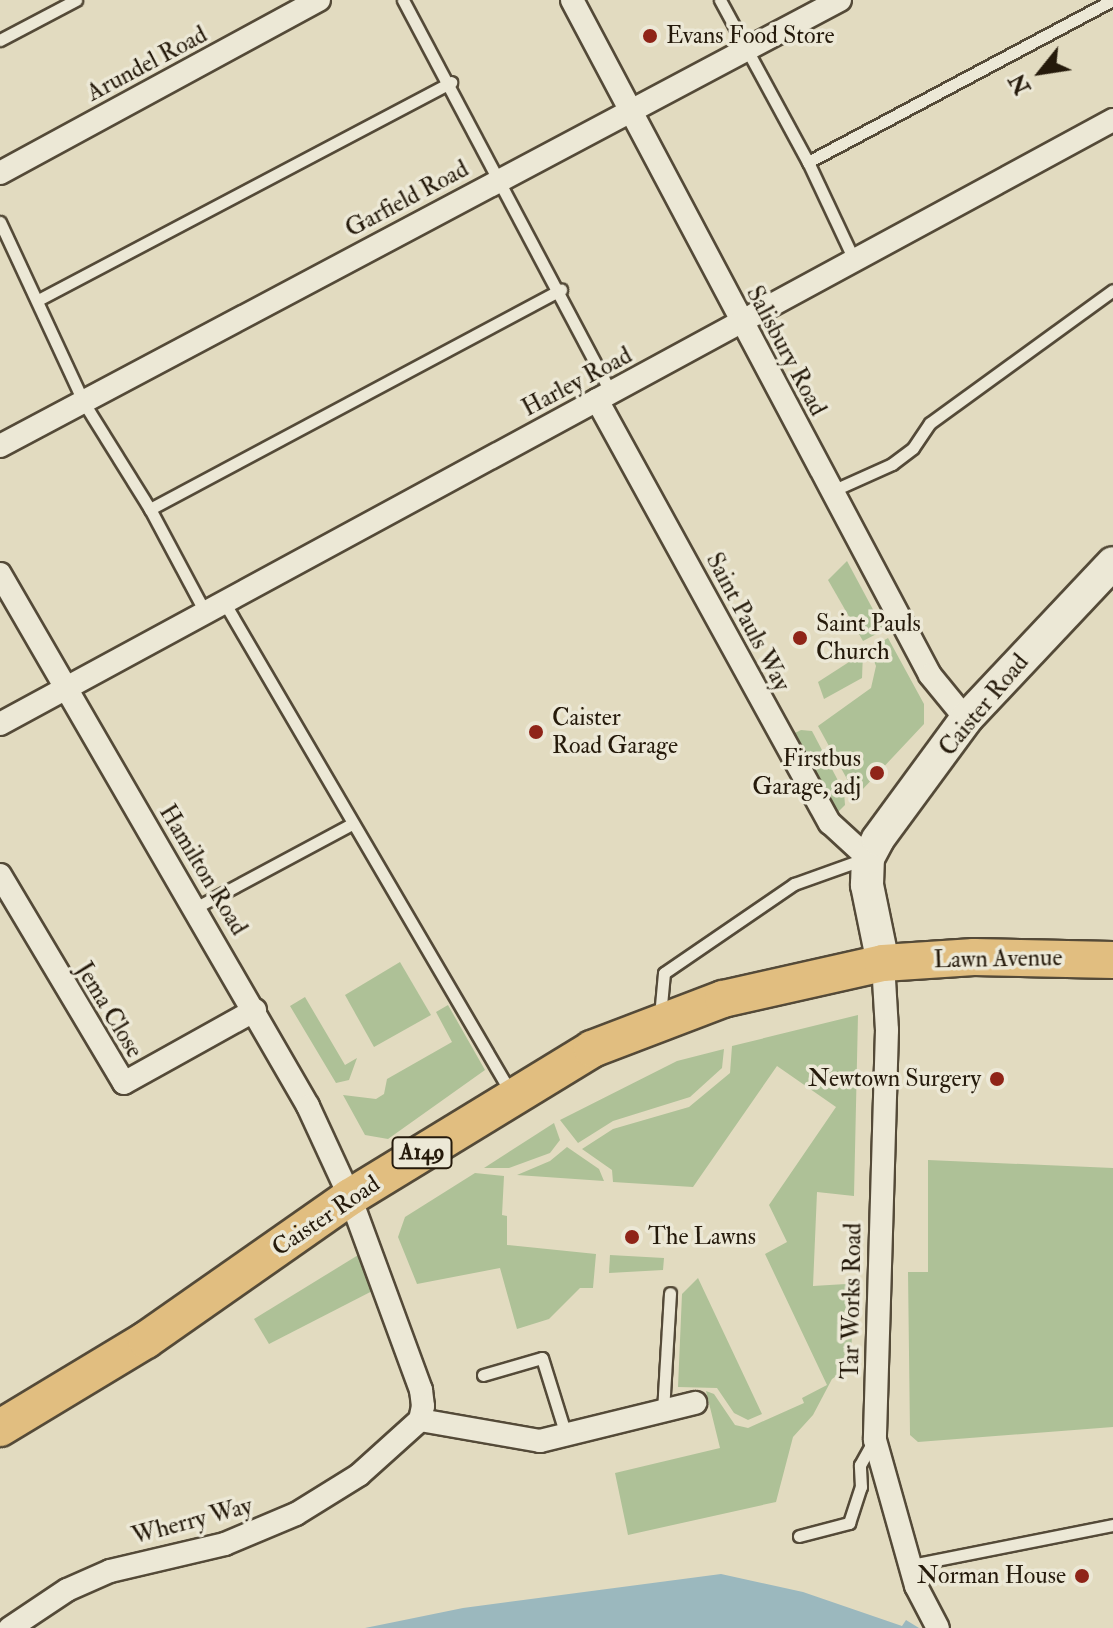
<!DOCTYPE html>
<html>
<head>
<meta charset="utf-8">
<style>
  body { margin:0 }
  #map { position:relative; width:1113px; height:1628px; overflow:hidden; background:#e2dbc0; font-family:"IM FELL Double Pica",serif }
  div>[style] { position:absolute }
  .green>* { inset:0; background:#aec197 }
  .water>* { inset:0; background:#9bb8be }
  .roads { filter:drop-shadow(2px 0 #544a38) drop-shadow(-2px 0 #544a38) drop-shadow(0 2px #544a38) drop-shadow(0 -2px #544a38) }
  .lane>* { height:11px; margin:-5.5px; padding:0 5.5px; transform-origin:5.5px; border-radius:5.5px; background:#ece8d6 }
  .street>* { height:22px; margin:-11px; padding:0 11px; transform-origin:11px; border-radius:11px; background:#ece8d6 }
  .secondary>* { height:32px; margin:-16px; padding:0 16px; transform-origin:16px; border-radius:16px; background:#ece8d6 }
  .primary>* { height:36px; margin:-18px; padding:0 18px; transform-origin:18px; border-radius:18px; background:#e1be80 }
  .dots>* { width:22px; height:22px; translate:-50% -50%; box-sizing:border-box; border:4px solid #ece8d6; border-radius:50% }
  span { translate:-50% -50%; white-space:nowrap; text-align:center; line-height:1.15; -webkit-text-stroke:7px #ece8d6; paint-order:stroke }
  .shield-label span { padding:2px 6px; background:#ece8d6; border:2px solid; border-radius:6px; -webkit-text-stroke-width:0 }
  .shield-label { font-size:22px; color:#251a0b; font-weight:700 }
  .poi-label { font-size:24px; color:#251a0b }
  .left { translate:0 -50%; text-align:left }
  .right { translate:-100% -50%; text-align:right }
  .street-label { font-size:24px; color:#251a0b }
  .north { position:absolute; left:1001px; top:32px; width:80px; height:80px; -webkit-text-stroke:6px #ece8d6; paint-order:stroke; rotate:240deg; font-size:22px; font-weight:700; line-height:32px; text-align:center; color:#251a0b }
  .north::after { content:''; display:block; margin:auto; width:28px; height:36px; background:#251a0b; clip-path:polygon(50% 0,100% 100%,50% 72%,0 100%) }
</style>
</head>
<body>
<div id="map">
  <div class="green">
    <div style="clip-path:polygon(847px 561px,884px 630px,863px 641px,828px 580px)"></div>
    <div style="clip-path:polygon(888px 638px,924px 704px,924px 724px,862px 790px,853px 790px,818px 726px,871px 688px,876px 666px,869px 649px)"></div>
    <div style="clip-path:polygon(863px 653px,862px 678px,824px 699px,818px 682px)"></div>
    <div style="clip-path:polygon(801px 730px,812px 731px,844px 792px,845px 805px,835px 815px,793px 734px)"></div>
    <div style="clip-path:polygon(400px 962px,431px 1015px,374px 1047px,345px 995px)"></div>
    <div style="clip-path:polygon(305px 997px,345px 1065px,357px 1058px,349px 1080px,336px 1083px,290px 1006px)"></div>
    <div style="clip-path:polygon(448px 1005px,485px 1070px,388px 1139px,365px 1135px,343px 1095px,376px 1099px,384px 1094px,387px 1079px,452px 1042px,436px 1012px)"></div>
    <div style="clip-path:polygon(858px 1015px,854px 1196px,817px 1192px,813px 1286px,846px 1284px,853px 1297px,851px 1366px,832px 1379px,813px 1415px,793px 1437px,776px 1502px,628px 1535px,615px 1473px,720px 1448px,706px 1391px,714px 1394px,735px 1425px,748px 1428px,804px 1403px,802px 1398px,827px 1385px,765px 1254px,787px 1242px,769px 1205px,836px 1107px,777px 1066px,693px 1187px,613px 1182px,612px 1170px,582px 1149px,613px 1129px,689px 1107px,730px 1073px,732px 1046px)"></div>
    <div style="clip-path:polygon(724px 1049px,722px 1068px,690px 1097px,613px 1121px,578px 1143px,560px 1120px,677px 1061px)"></div>
    <div style="clip-path:polygon(554px 1123px,560px 1140px,550px 1153px,509px 1168px,484px 1168px)"></div>
    <div style="clip-path:polygon(567px 1147px,599px 1169px,604px 1181px,517px 1175px,550px 1161px)"></div>
    <div style="clip-path:polygon(928px 1160px,1113px 1168px,1113px 1427px,918px 1442px,910px 1435px,908px 1272px,928px 1272px)"></div>
    <div style="clip-path:polygon(475px 1173px,504px 1176px,502px 1215px,507px 1216px,507px 1245px,596px 1254px,593px 1288px,580px 1288px,549px 1319px,517px 1329px,500px 1268px,417px 1284px,398px 1237px,405px 1217px)"></div>
    <div style="clip-path:polygon(368px 1249px,382px 1286px,269px 1344px,254px 1319px)"></div>
    <div style="clip-path:polygon(610px 1255px,664px 1258px,663px 1270px,609px 1273px)"></div>
    <div style="clip-path:polygon(698px 1278px,762px 1414px,748px 1420px,734px 1413px,717px 1388px,678px 1387px,682px 1294px)"></div>
  </div>
  <div class="water">
    <div style="clip-path:polygon(721px 1574px,803px 1592px,902px 1626px,906px 1620px,919px 1628px,365px 1628px,463px 1608px)"></div>
  </div>
  <div class="roads">
    <div class="lane">
      <div style="left:403px;top:0;width:445px;rotate:62.1deg"></div>
      <div style="left:720px;top:0;width:184px;rotate:61.5deg"></div>
      <div style="left:808px;top:162px;width:110px;rotate:64.8deg"></div>
      <div style="left:0;top:40px;width:86px;rotate:-27.8deg"></div>
      <div style="left:808px;top:162px;width:345px;rotate:-28deg"></div>
      <div style="left:0;top:222px;width:200px;rotate:65.1deg"></div>
      <div style="left:84px;top:403px;width:125px;rotate:58.1deg"></div>
      <div style="left:150px;top:509px;width:117px;rotate:61.9deg"></div>
      <div style="left:40px;top:299px;width:465px;rotate:-27.8deg"></div>
      <div style="left:832px;top:491px;width:66px;rotate:-24.2deg"></div>
      <div style="left:892px;top:464px;width:26px;rotate:-37deg"></div>
      <div style="left:913px;top:448px;width:30px;rotate:-56deg"></div>
      <div style="left:930px;top:423px;width:226px;rotate:-36deg"></div>
      <div style="left:150px;top:509px;width:466px;rotate:-28.1deg"></div>
      <div style="left:224px;top:602px;width:569px;rotate:59.69deg"></div>
      <div style="left:195px;top:908px;width:176px;rotate:-28.2deg"></div>
      <div style="left:660px;top:1016px;width:43px;rotate:-84.7deg"></div>
      <div style="left:664px;top:973px;width:158px;rotate:-34.4deg"></div>
      <div style="left:794px;top:884px;width:74px;rotate:-19.7deg"></div>
      <div style="left:483px;top:1375px;width:61px;rotate:-16.1deg"></div>
      <div style="left:542px;top:1358px;width:81px;rotate:72.7deg"></div>
      <div style="left:663px;top:1411px;width:118px;rotate:-86.6deg"></div>
      <div style="left:799px;top:1536px;width:52px;rotate:-14.6deg"></div>
      <div style="left:849px;top:1523px;width:38px;rotate:-72deg"></div>
      <div style="left:861px;top:1487px;width:22px;rotate:-93deg"></div>
      <div style="left:860px;top:1465px;width:29px;rotate:-61deg"></div>
      <div style="left:911px;top:1565px;width:206px;rotate:-11.2deg"></div>
    </div>
    <div class="street">
      <div style="left:572px;top:0;width:764px;rotate:62.06deg"></div>
      <div style="left:930px;top:675px;width:57px;rotate:50.7deg"></div>
      <div style="left:0;top:173px;width:363px;rotate:-28.5deg"></div>
      <div style="left:597px;top:400px;width:483px;rotate:61.2deg"></div>
      <div style="left:830px;top:823px;width:52px;rotate:42.6deg"></div>
      <div style="left:0;top:446px;width:951px;rotate:-27.97deg"></div>
      <div style="left:0;top:574px;width:615px;rotate:59.93deg"></div>
      <div style="left:308px;top:1106px;width:100px;rotate:65.2deg"></div>
      <div style="left:350px;top:1197px;width:206px;rotate:69.8deg"></div>
      <div style="left:421px;top:1390px;width:16px;rotate:83deg"></div>
      <div style="left:423px;top:1406px;width:14px;rotate:102deg"></div>
      <div style="left:420px;top:1420px;width:82px;rotate:138deg"></div>
      <div style="left:359px;top:1475px;width:74px;rotate:148.2deg"></div>
      <div style="left:296px;top:1514px;width:77px;rotate:157.1deg"></div>
      <div style="left:225px;top:1544px;width:118px;rotate:166.8deg"></div>
      <div style="left:110px;top:1571px;width:47px;rotate:156.2deg"></div>
      <div style="left:67px;top:1590px;width:69px;rotate:146.3deg"></div>
      <div style="left:0;top:724px;width:1266px;rotate:-28.49deg"></div>
      <div style="left:0;top:875px;width:242px;rotate:59.2deg"></div>
      <div style="left:124px;top:1083px;width:150px;rotate:-29.1deg"></div>
      <div style="left:883px;top:963px;width:67px;rotate:86.6deg"></div>
      <div style="left:887px;top:1030px;width:410px;rotate:91.7deg"></div>
      <div style="left:875px;top:1440px;width:152px;rotate:74.3deg"></div>
      <div style="left:916px;top:1586px;width:47px;rotate:62.4deg"></div>
      <div style="left:420px;top:1420px;width:122px;rotate:9.9deg"></div>
      <div style="left:540px;top:1441px;width:160px;rotate:-13.8deg"></div>
    </div>
    <div class="secondary">
      <div style="left:883px;top:963px;width:80px;rotate:-101.6deg"></div>
      <div style="left:867px;top:885px;width:27px;rotate:-88deg"></div>
      <div style="left:868px;top:858px;width:21px;rotate:-62deg"></div>
      <div style="left:878px;top:839px;width:149px;rotate:-53.7deg"></div>
      <div style="left:966px;top:719px;width:214px;rotate:-46.7deg"></div>
    </div>
    <div class="primary">
      <div style="left:0;top:1428px;width:170px;rotate:-31.1deg"></div>
      <div style="left:146px;top:1340px;width:249px;rotate:-35deg"></div>
      <div style="left:350px;top:1197px;width:284px;rotate:-31.4deg"></div>
      <div style="left:592px;top:1049px;width:140px;rotate:-20.9deg"></div>
      <div style="left:723px;top:999px;width:164px;rotate:-12.7deg"></div>
      <div style="left:883px;top:963px;width:91px;rotate:-3.8deg"></div>
      <div style="left:974px;top:957px;width:139px;rotate:1.2deg"></div>
    </div>
  </div>
  <div class="dots">
    <div style="left:650px;top:36px;background:#8f2418"></div>
    <div style="left:800px;top:638px;background:#8f2418"></div>
    <div style="left:536px;top:732px;background:#8f2418"></div>
    <div style="left:877px;top:773px;background:#8f2418"></div>
    <div style="left:997px;top:1079px;background:#8f2418"></div>
    <div style="left:632px;top:1237px;background:#8f2418"></div>
    <div style="left:1082px;top:1576px;background:#8f2418"></div>
  </div>
  <div class="shield-label">
    <span style="left:422px;top:1153px">A149</span>
  </div>
  <div class="poi-label">
    <span class="left" style="left:666px;top:36px">Evans Food Store</span>
    <span class="left" style="left:816px;top:638px">Saint Pauls<br>Church</span>
    <span class="left" style="left:552px;top:732px">Caister<br>Road Garage</span>
    <span class="right" style="left:861px;top:773px">Firstbus<br>Garage, adj</span>
    <span class="right" style="left:981px;top:1079px">Newtown Surgery</span>
    <span class="left" style="left:648px;top:1237px">The Lawns</span>
    <span class="right" style="left:1066px;top:1576px">Norman House</span>
  </div>
  <div class="street-label">
    <span style="left:147px;top:64px;rotate:-28deg">Arundel Road</span>
    <span style="left:407px;top:199px;rotate:-28deg">Garfield Road</span>
    <span style="left:786px;top:351px;rotate:62deg">Salisbury Road</span>
    <span style="left:577px;top:382px;rotate:-28deg">Harley Road</span>
    <span style="left:748px;top:622px;rotate:62deg">Saint Pauls Way</span>
    <span style="left:984px;top:705px;rotate:-50deg">Caister Road</span>
    <span style="left:203px;top:870px;rotate:59deg">Hamilton Road</span>
    <span style="left:998px;top:959px;rotate:-1deg">Lawn Avenue</span>
    <span style="left:109px;top:1010px;rotate:59deg">Jema Close</span>
    <span style="left:326px;top:1216px;rotate:-34deg">Caister Road</span>
    <span style="left:852px;top:1301px;rotate:-89deg">Tar Works Road</span>
    <span style="left:192px;top:1521px;rotate:-15deg">Wherry Way</span>
  </div>
  <div class="north">N</div>
</div>
</body>
</html>
